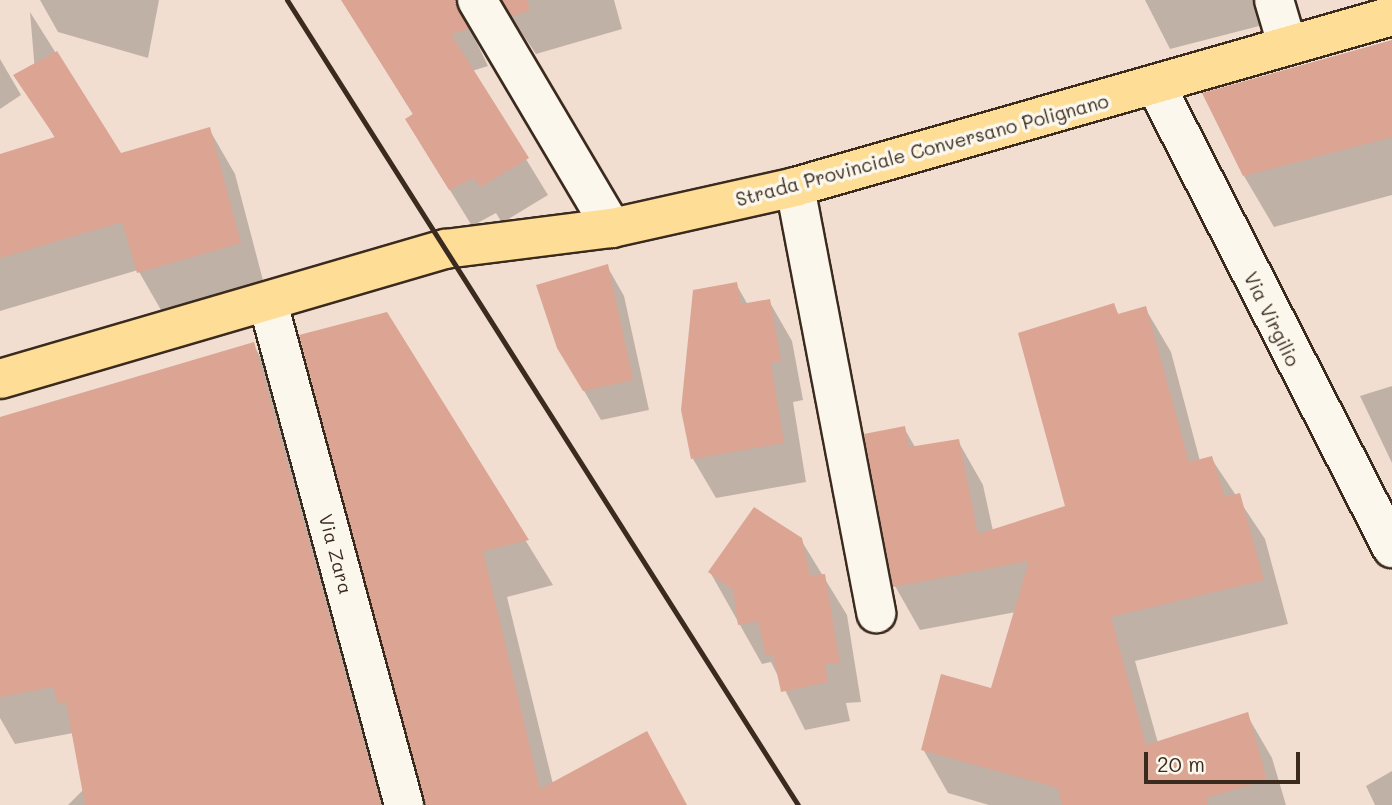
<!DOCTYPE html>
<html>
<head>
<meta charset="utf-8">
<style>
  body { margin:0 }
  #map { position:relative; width:1392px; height:805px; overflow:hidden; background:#f1ded1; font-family:Mali,sans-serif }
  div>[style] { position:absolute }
  .shadow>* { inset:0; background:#0003 }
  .building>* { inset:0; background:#dba493 }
  .roads { filter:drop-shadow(2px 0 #3b2a1e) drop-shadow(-2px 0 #3b2a1e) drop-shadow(0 2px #3b2a1e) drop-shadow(0 -2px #3b2a1e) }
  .minor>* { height:38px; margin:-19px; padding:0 19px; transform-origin:19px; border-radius:19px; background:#fbf7ec }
  .major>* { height:38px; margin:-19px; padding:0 19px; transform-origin:19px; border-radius:19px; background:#fedd96 }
  .rail>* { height:5px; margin:-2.5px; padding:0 2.5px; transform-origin:2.5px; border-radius:2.5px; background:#3b2a1e }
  span { translate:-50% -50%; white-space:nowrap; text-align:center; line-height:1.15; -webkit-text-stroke:7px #fbf7ec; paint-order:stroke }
  .street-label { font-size:19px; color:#3b2a1e }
  .scale { position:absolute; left:1144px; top:752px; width:156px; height:32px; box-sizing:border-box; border:4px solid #3b2a1e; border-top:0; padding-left:9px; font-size:21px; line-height:24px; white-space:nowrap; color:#3b2a1e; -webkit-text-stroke:5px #fbf7ec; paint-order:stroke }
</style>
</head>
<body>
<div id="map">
  <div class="shadow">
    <div style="clip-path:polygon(40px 0,159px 0,148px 58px,58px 32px)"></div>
    <div style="clip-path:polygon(342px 0,472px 0,484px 21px,475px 39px,488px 66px,472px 71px,548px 195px,502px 223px,496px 213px,472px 226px,429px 156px,414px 116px)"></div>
    <div style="clip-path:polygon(479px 0,614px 0,622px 29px,536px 54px,513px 20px,490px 20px)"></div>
    <div style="clip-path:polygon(1145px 0,1261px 0,1267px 24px,1170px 49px)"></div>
    <div style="clip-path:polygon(30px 12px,120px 155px,209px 129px,235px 174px,265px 288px,165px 317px,138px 270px,0 311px,0 156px,55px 138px,38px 108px)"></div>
    <div style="clip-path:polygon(1392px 41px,1392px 195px,1274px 227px,1244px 176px)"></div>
    <div style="clip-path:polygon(0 59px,21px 95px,0 109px)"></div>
    <div style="clip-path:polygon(607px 266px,624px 296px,649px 410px,601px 420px,559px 348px)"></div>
    <div style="clip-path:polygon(736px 284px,748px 305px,769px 301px,792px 341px,803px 400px,793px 402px,806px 482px,716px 498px,693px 459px)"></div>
    <div style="clip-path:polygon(1113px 305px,1119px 315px,1145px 308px,1171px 352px,1200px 461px,1211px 458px,1265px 539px,1288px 624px,1135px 661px,1158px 743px,1247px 715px,1272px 758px,1286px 805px,989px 805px,948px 793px,923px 749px,992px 690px,1016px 612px,920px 630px,895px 586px,904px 428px,915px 447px,958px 441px,983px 485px,993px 531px,1067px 507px)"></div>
    <div style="clip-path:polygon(386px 314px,553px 585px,507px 597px,553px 784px,686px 805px,425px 805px)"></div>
    <div style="clip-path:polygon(253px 344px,279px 390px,394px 805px,68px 805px,84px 789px,73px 733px,15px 744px,0 718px,0 419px)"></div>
    <div style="clip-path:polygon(1392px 386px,1392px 463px,1360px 396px)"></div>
    <div style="clip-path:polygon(801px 540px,847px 615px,861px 702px,846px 703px,850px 721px,805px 730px,771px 662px,762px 664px,710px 572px)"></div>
    <div style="clip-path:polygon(1392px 771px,1392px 805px,1375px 805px,1366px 786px)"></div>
  </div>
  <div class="building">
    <div style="clip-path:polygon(341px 0,455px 0,469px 29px,451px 34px,529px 158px,480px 187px,474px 178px,449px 190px,405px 119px,413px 114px)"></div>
    <div style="clip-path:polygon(502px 0,528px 0,529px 11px,512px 16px)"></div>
    <div style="clip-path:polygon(1392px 40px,1392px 137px,1243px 176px,1202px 93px)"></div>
    <div style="clip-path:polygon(57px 51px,121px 153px,210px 127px,241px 243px,137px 273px,122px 222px,0 258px,0 154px,55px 137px,13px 75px)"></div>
    <div style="clip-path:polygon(608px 264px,633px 380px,583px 391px,557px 348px,536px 285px)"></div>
    <div style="clip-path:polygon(737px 282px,741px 304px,770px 299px,781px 361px,771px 363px,784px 443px,691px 459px,681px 410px,693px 290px)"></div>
    <div style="clip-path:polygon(1114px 303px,1118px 314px,1146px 306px,1189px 462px,1212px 456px,1225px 497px,1240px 493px,1264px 580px,1111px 617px,1146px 745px,1248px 712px,1267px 780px,1206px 798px,1208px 805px,1062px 805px,1058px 788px,921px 750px,941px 674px,991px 688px,1029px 561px,893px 587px,864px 434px,905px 426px,909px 447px,959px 439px,978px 534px,1065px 506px,1018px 333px)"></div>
    <div style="clip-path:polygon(387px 312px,529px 540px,483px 551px,540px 789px,647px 731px,687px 805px,425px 805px,299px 335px)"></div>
    <div style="clip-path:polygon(254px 342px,381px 805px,85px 805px,66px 702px,58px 703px,53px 687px,0 697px,0 417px)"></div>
    <div style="clip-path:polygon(754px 507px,802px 538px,810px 575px,825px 574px,840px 663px,825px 664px,828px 682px,781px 692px,773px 654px,766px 656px,758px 621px,738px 625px,733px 590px,708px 572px)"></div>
  </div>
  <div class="roads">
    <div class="minor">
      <div style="left:477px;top:0;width:265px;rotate:59.4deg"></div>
      <div style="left:1274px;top:0;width:46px;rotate:73.5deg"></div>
      <div style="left:1156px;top:86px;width:519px;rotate:62.94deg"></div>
      <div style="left:795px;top:187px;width:434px;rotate:79.2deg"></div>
      <div style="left:268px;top:303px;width:520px;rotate:74.84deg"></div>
    </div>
    <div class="major">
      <div style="left:0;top:379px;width:464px;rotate:-16.3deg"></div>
      <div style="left:445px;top:249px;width:168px;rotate:-7.2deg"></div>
      <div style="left:612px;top:228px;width:188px;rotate:-12.6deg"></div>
      <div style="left:795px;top:187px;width:621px;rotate:-15.98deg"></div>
    </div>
  </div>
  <div class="rail">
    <div style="left:287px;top:0;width:953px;rotate:57.59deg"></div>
  </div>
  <div class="street-label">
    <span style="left:922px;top:150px;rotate:-15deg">Strada Provinciale Conversano Polignano</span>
    <span style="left:1272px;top:319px;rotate:64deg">Via Virgilio</span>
    <span style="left:336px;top:554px;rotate:75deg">Via Zara</span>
  </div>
  <div class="scale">20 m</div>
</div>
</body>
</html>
